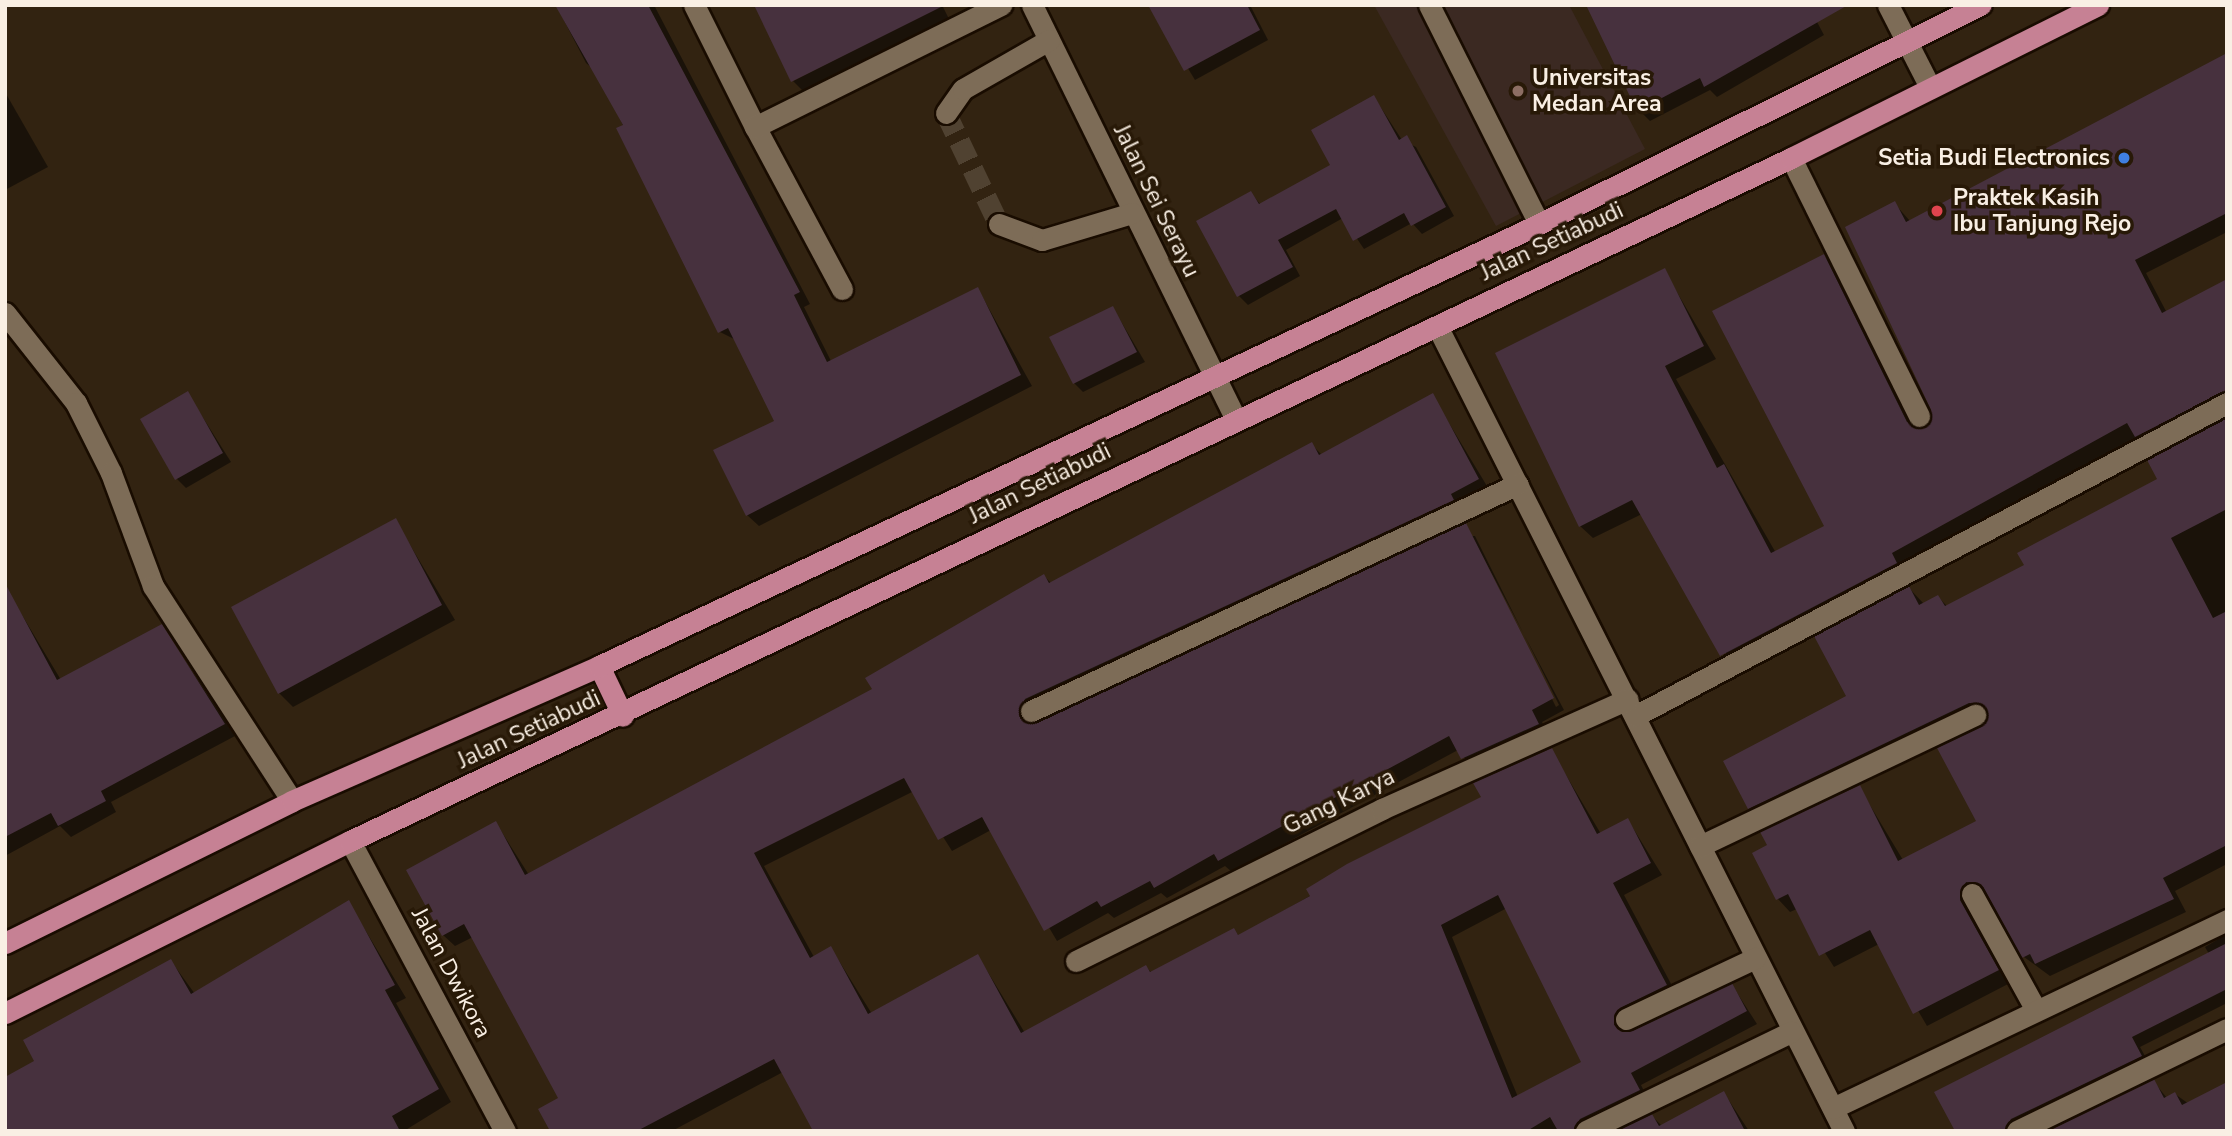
<!DOCTYPE html>
<html>
<head>
<meta charset="utf-8">
<style>
  body { margin:0 }
  #map { position:relative; width:2232px; height:1136px; overflow:hidden; background:#322311; font-family:"Nunito Sans",sans-serif }
  div>[style] { position:absolute }
  .education>* { inset:0; background:#3b2922 }
  .shadow>* { inset:0; background:#0007 }
  .building>* { inset:0; background:#47313e }
  .minor-tunnel>* { height:21px; margin-top:-10.5px; transform-origin:0; background:repeating-linear-gradient(90deg,#504231 0 21px,transparent 0 31px) }
  .roads { filter:drop-shadow(2px 0 #190c00) drop-shadow(-2px 0 #190c00) drop-shadow(0 2px #190c00) drop-shadow(0 -2px #190c00) }
  .minor>* { height:21px; margin:-10.5px; padding:0 10.5px; transform-origin:10.5px; border-radius:10.5px; background:#7d6c57 }
  .major>* { height:21px; margin:-10.5px; padding:0 10.5px; transform-origin:10.5px; border-radius:10.5px; background:#c68194 }
  .dots>* { width:19px; height:19px; translate:-50% -50%; box-sizing:border-box; border:4px solid #281907; border-radius:50% }
  span { translate:-50% -50%; white-space:nowrap; text-align:center; line-height:1.15; -webkit-text-stroke:7px #281907; paint-order:stroke }
  .poi-label { font-size:23px; color:#f9efe4; font-weight:700 }
  .left { translate:0 -50%; text-align:left }
  .right { translate:-100% -50%; text-align:right }
  .street-label { font-size:23px; color:#f9efe4 }
  .frame { position:absolute; inset:0; border:7px solid #f9efe4; pointer-events:none }
</style>
</head>
<body>
<div id="map">
  <div class="education">
    <div style="clip-path:polygon(1374px 5px,1569px 5px,1645px 149px,1496px 226px)"></div>
  </div>
  <div class="shadow">
    <div style="clip-path:polygon(556px 5px,654px 5px,810px 304px,804px 307px,831px 361px,978px 289px,1032px 386px,759px 526px,747px 515px,776px 421px,736px 340px,720px 332px,599px 74px,586px 63px)"></div>
    <div style="clip-path:polygon(942px 5px,951px 23px,807px 95px,793px 81px)"></div>
    <div style="clip-path:polygon(1170px 5px,1250px 5px,1268px 40px,1195px 80px,1155px 14px)"></div>
    <div style="clip-path:polygon(1808px 5px,1824px 35px,1717px 97px,1710px 90px,1650px 121px,1639px 110px)"></div>
    <div style="clip-path:polygon(2227px 57px,2227px 232px,2146px 273px,2167px 313px,2227px 281px,2227px 408px,2149px 449px,2137px 437px,1735px 668px,1642px 514px,1593px 538px,1580px 526px,1664px 270px,1716px 359px,1676px 379px,1776px 553px,1827px 527px,1824px 256px,1836px 269px,1914px 426px,1927px 430px,1933px 410px,1894px 203px,1910px 221px)"></div>
    <div style="clip-path:polygon(5px 92px,48px 167px,5px 190px)"></div>
    <div style="clip-path:polygon(1374px 97px,1402px 140px,1416px 147px,1454px 216px,1422px 234px,1412px 223px,1364px 249px,1343px 218px,1286px 250px,1300px 276px,1248px 305px,1239px 296px,1251px 193px,1261px 205px,1333px 165px)"></div>
    <div style="clip-path:polygon(1113px 308px,1145px 362px,1083px 392px,1074px 383px)"></div>
    <div style="clip-path:polygon(188px 394px,231px 462px,186px 488px,177px 479px)"></div>
    <div style="clip-path:polygon(evenodd,1432px 395px,1490px 491px,1037px 711px,1033px 722px,1466px 525px,1564px 710px,1542px 722px,1550px 736px,1474px 770px,1458px 750px,1232px 872px,1225px 866px,1167px 898px,1161px 893px,1114px 918px,1108px 913px,1057px 941px,991px 830px,952px 851px,914px 791px,764px 866px,814px 957px,831px 948px,872px 1014px,978px 956px,1025px 1033px,1146px 967px,1152px 973px,1234px 930px,1239px 936px,1483px 798px,1551px 750px,1601px 834px,1628px 820px,1662px 875px,1624px 895px,1678px 997px,1631px 1019px,1628px 1031px,1732px 985px,1757px 1024px,1641px 1085px,1650px 1103px,1592px 1131px,815px 1131px,783px 1072px,672px 1131px,552px 1131px,561px 1098px,473px 937px,455px 946px,443px 935px,496px 823px,529px 875px,874px 690px,1044px 576px,1052px 584px,1311px 444px,1322px 455px,1432px 395px,1471px 536px,1475px 536px,1559px 705px,1556px 707px,1471px 536px,1432px 395px,1507px 908px,1583px 1063px,1518px 1097px,1452px 937px,1507px 908px)"></div>
    <div style="clip-path:polygon(2227px 420px,2227px 864px,2175px 891px,2186px 912px,2050px 976px,2024px 957px,1991px 897px,1979px 894px,2010px 983px,1927px 1026px,1879px 944px,1834px 967px,1797px 909px,1790px 912px,1778px 899px,1754px 854px,1859px 787px,1903px 860px,1979px 821px,1986px 716px,1762px 821px,1749px 808px,1848px 697px,1909px 588px,1924px 604px,1938px 597px,1948px 607px,2026px 566px,2159px 480px)"></div>
    <div style="clip-path:polygon(395px 520px,455px 620px,293px 707px,279px 693px)"></div>
    <div style="clip-path:polygon(13px 600px,61px 680px,162px 626px,235px 736px,111px 802px,116px 812px,71px 837px,60px 826px,5px 856px)"></div>
    <div style="clip-path:polygon(349px 903px,406px 998px,396px 1003px,451px 1102px,404px 1131px,5px 1131px,37px 1062px,171px 961px,195px 994px)"></div>
    <div style="clip-path:polygon(2227px 934px,2227px 1003px,2140px 1047px,2150px 1065px,2019px 1131px,1957px 1131px,2209px 954px,2205px 947px)"></div>
    <div style="clip-path:polygon(2153px 1081px,2167px 1098px,2175px 1094px,2227px 1131px,2052px 1131px)"></div>
    <div style="clip-path:polygon(1724px 1093px,1749px 1131px,1621px 1131px,1652px 1116px,1662px 1126px)"></div>
  </div>
  <div class="building">
    <div style="clip-path:polygon(555px 5px,648px 5px,800px 292px,794px 295px,827px 362px,978px 287px,1021px 375px,746px 516px,713px 450px,774px 421px,728px 328px,718px 333px,616px 128px,623px 125px)"></div>
    <div style="clip-path:polygon(754px 5px,945px 5px,791px 82px)"></div>
    <div style="clip-path:polygon(1148px 5px,1247px 5px,1260px 30px,1184px 71px)"></div>
    <div style="clip-path:polygon(1586px 5px,1848px 5px,1704px 87px,1700px 78px,1637px 111px)"></div>
    <div style="clip-path:polygon(2227px 53px,2227px 213px,2135px 260px,2162px 313px,2227px 279px,2227px 390px,2135px 437px,2127px 423px,1892px 553px,1897px 563px,1720px 656px,1632px 500px,1579px 527px,1495px 353px,1665px 268px,1704px 346px,1665px 366px,1717px 468px,1724px 464px,1771px 553px,1824px 526px,1712px 311px,1824px 254px,1907px 422px,1925px 427px,1931px 410px,1845px 227px,1895px 201px,1906px 222px)"></div>
    <div style="clip-path:polygon(1374px 95px,1399px 140px,1407px 135px,1446px 207px,1411px 226px,1404px 213px,1353px 241px,1336px 209px,1278px 240px,1293px 267px,1237px 297px,1196px 221px,1251px 191px,1259px 204px,1330px 165px,1311px 130px)"></div>
    <div style="clip-path:polygon(1113px 306px,1137px 352px,1073px 384px,1049px 337px)"></div>
    <div style="clip-path:polygon(188px 391px,223px 453px,175px 480px,140px 419px)"></div>
    <div style="clip-path:polygon(evenodd,1433px 393px,1479px 479px,1451px 494px,1454px 500px,1025px 699px,1019px 716px,1037px 723px,1466px 523px,1554px 698px,1532px 710px,1539px 724px,1461px 759px,1449px 736px,1218px 861px,1214px 854px,1154px 888px,1150px 881px,1101px 907px,1097px 901px,1044px 931px,982px 817px,938px 840px,904px 778px,754px 853px,810px 958px,831px 946px,868px 1014px,978px 954px,1021px 1033px,1146px 965px,1150px 972px,1234px 928px,1238px 935px,1310px 896px,1306px 889px,1347px 864px,1481px 797px,1473px 783px,1552px 748px,1597px 834px,1628px 818px,1651px 863px,1613px 883px,1667px 985px,1620px 1008px,1614px 1025px,1632px 1031px,1732px 983px,1747px 1011px,1631px 1073px,1640px 1090px,1580px 1119px,1573px 1131px,1558px 1131px,1550px 1117px,1527px 1131px,813px 1131px,774px 1059px,637px 1131px,550px 1131px,538px 1109px,558px 1098px,464px 924px,442px 936px,406px 870px,496px 821px,525px 875px,872px 689px,865px 678px,1044px 574px,1049px 583px,1312px 442px,1319px 455px,1433px 393px,1498px 895px,1581px 1062px,1512px 1098px,1441px 925px,1498px 895px)"></div>
    <div style="clip-path:polygon(2227px 418px,2227px 509px,2171px 538px,2213px 618px,2227px 611px,2227px 845px,2163px 878px,2174px 899px,2035px 964px,2030px 954px,2022px 958px,1983px 887px,1966px 882px,1960px 900px,1999px 970px,1913px 1014px,1870px 930px,1819px 956px,1788px 894px,1776px 900px,1752px 853px,1767px 845px,1760px 832px,1860px 785px,1898px 861px,1976px 821px,1937px 748px,1981px 727px,1988px 715px,1982px 704px,1969px 703px,1748px 809px,1723px 761px,1846px 696px,1814px 636px,1909px 586px,1919px 605px,1938px 595px,1945px 606px,2024px 565px,2017px 553px,2157px 479px,2147px 460px)"></div>
    <div style="clip-path:polygon(396px 518px,442px 605px,278px 694px,231px 607px)"></div>
    <div style="clip-path:polygon(5px 583px,57px 680px,162px 624px,225px 724px,101px 791px,106px 801px,58px 826px,51px 813px,5px 837px)"></div>
    <div style="clip-path:polygon(349px 900px,395px 985px,385px 990px,439px 1089px,392px 1116px,400px 1131px,5px 1131px,5px 1077px,34px 1061px,23px 1040px,171px 959px,191px 994px)"></div>
    <div style="clip-path:polygon(2227px 943px,2227px 989px,2132px 1037px,2142px 1056px,2011px 1119px,2004px 1131px,1955px 1131px,1934px 1092px)"></div>
    <div style="clip-path:polygon(2154px 1079px,2164px 1098px,2175px 1092px,2182px 1105px,2227px 1082px,2227px 1131px,2048px 1131px)"></div>
    <div style="clip-path:polygon(1724px 1091px,1745px 1131px,1617px 1131px,1652px 1114px,1659px 1126px)"></div>
  </div>
  <div class="minor-tunnel">
    <div style="left:946px;top:113px;width:123px;rotate:64.5deg"></div>
  </div>
  <div class="roads">
    <div class="minor">
      <div style="left:694px;top:5px;width:136px;rotate:63.4deg"></div>
      <div style="left:1032px;top:5px;width:460px;rotate:63.8deg"></div>
      <div style="left:1429px;top:5px;width:245px;rotate:63.3deg"></div>
      <div style="left:1888px;top:5px;width:92px;rotate:62.9deg"></div>
      <div style="left:946px;top:113px;width:29px;rotate:-55deg"></div>
      <div style="left:963px;top:89px;width:99px;rotate:-29.7deg"></div>
      <div style="left:1791px;top:158px;width:288px;rotate:63.6deg"></div>
      <div style="left:999px;top:224px;width:46px;rotate:20.4deg"></div>
      <div style="left:1042px;top:240px;width:94px;rotate:-16.7deg"></div>
      <div style="left:842px;top:289px;width:184px;rotate:-118.2deg"></div>
      <div style="left:755px;top:127px;width:275px;rotate:-26.4deg"></div>
      <div style="left:5px;top:313px;width:115px;rotate:51.7deg"></div>
      <div style="left:76px;top:403px;width:78px;rotate:63.4deg"></div>
      <div style="left:111px;top:473px;width:121px;rotate:69.6deg"></div>
      <div style="left:153px;top:586px;width:256px;rotate:57.1deg"></div>
      <div style="left:1437px;top:326px;width:902px;rotate:63.18deg"></div>
      <div style="left:1031px;top:711px;width:537px;rotate:-24.99deg"></div>
      <div style="left:1635px;top:716px;width:670px;rotate:-27.87deg"></div>
      <div style="left:350px;top:841px;width:329px;rotate:61.9deg"></div>
      <div style="left:1700px;top:846px;width:305px;rotate:-25.5deg"></div>
      <div style="left:1972px;top:894px;width:132px;rotate:61.1deg"></div>
      <div style="left:1076px;top:961px;width:342px;rotate:-26.4deg"></div>
      <div style="left:1382px;top:809px;width:269px;rotate:-24.1deg"></div>
      <div style="left:1626px;top:1019px;width:143px;rotate:-25.3deg"></div>
      <div style="left:1833px;top:1108px;width:437px;rotate:-25.5deg"></div>
      <div style="left:1586px;top:1131px;width:228px;rotate:-25.8deg"></div>
      <div style="left:2017px;top:1131px;width:233px;rotate:-25.9deg"></div>
    </div>
    <div class="major">
      <div style="left:599px;top:666px;width:55px;rotate:64.4deg"></div>
      <div style="left:5px;top:943px;width:320px;rotate:-26.3deg"></div>
      <div style="left:292px;top:801px;width:335px;rotate:-23.7deg"></div>
      <div style="left:599px;top:666px;width:1039px;rotate:-25.18deg"></div>
      <div style="left:1539px;top:224px;width:493px;rotate:-26.4deg"></div>
      <div style="left:5px;top:1013px;width:385px;rotate:-26.5deg"></div>
      <div style="left:350px;top:841px;width:1595px;rotate:-25.36deg"></div>
      <div style="left:1791px;top:158px;width:343px;rotate:-26.5deg"></div>
    </div>
  </div>
  <div class="dots">
    <div style="left:1518px;top:91px;background:#8d6e63"></div>
    <div style="left:2124px;top:158px;background:#3f7fe0"></div>
    <div style="left:1937px;top:211px;background:#e0444e"></div>
  </div>
  <div class="poi-label">
    <span class="left" style="left:1532px;top:91px">Universitas<br>Medan Area</span>
    <span class="right" style="left:2110px;top:158px">Setia Budi Electronics</span>
    <span class="left" style="left:1953px;top:211px">Praktek Kasih<br>Ibu Tanjung Rejo</span>
  </div>
  <div class="street-label">
    <span style="left:1156px;top:201px;rotate:64deg">Jalan Sei Serayu</span>
    <span style="left:1552px;top:242px;rotate:-25deg">Jalan Setiabudi</span>
    <span style="left:1040px;top:484px;rotate:-26deg">Jalan Setiabudi</span>
    <span style="left:529px;top:730px;rotate:-25deg">Jalan Setiabudi</span>
    <span style="left:1339px;top:802px;rotate:-26deg">Gang Karya</span>
    <span style="left:451px;top:973px;rotate:62deg">Jalan Dwikora</span>
  </div>
  <div class="frame"></div>
</div>
</body>
</html>
